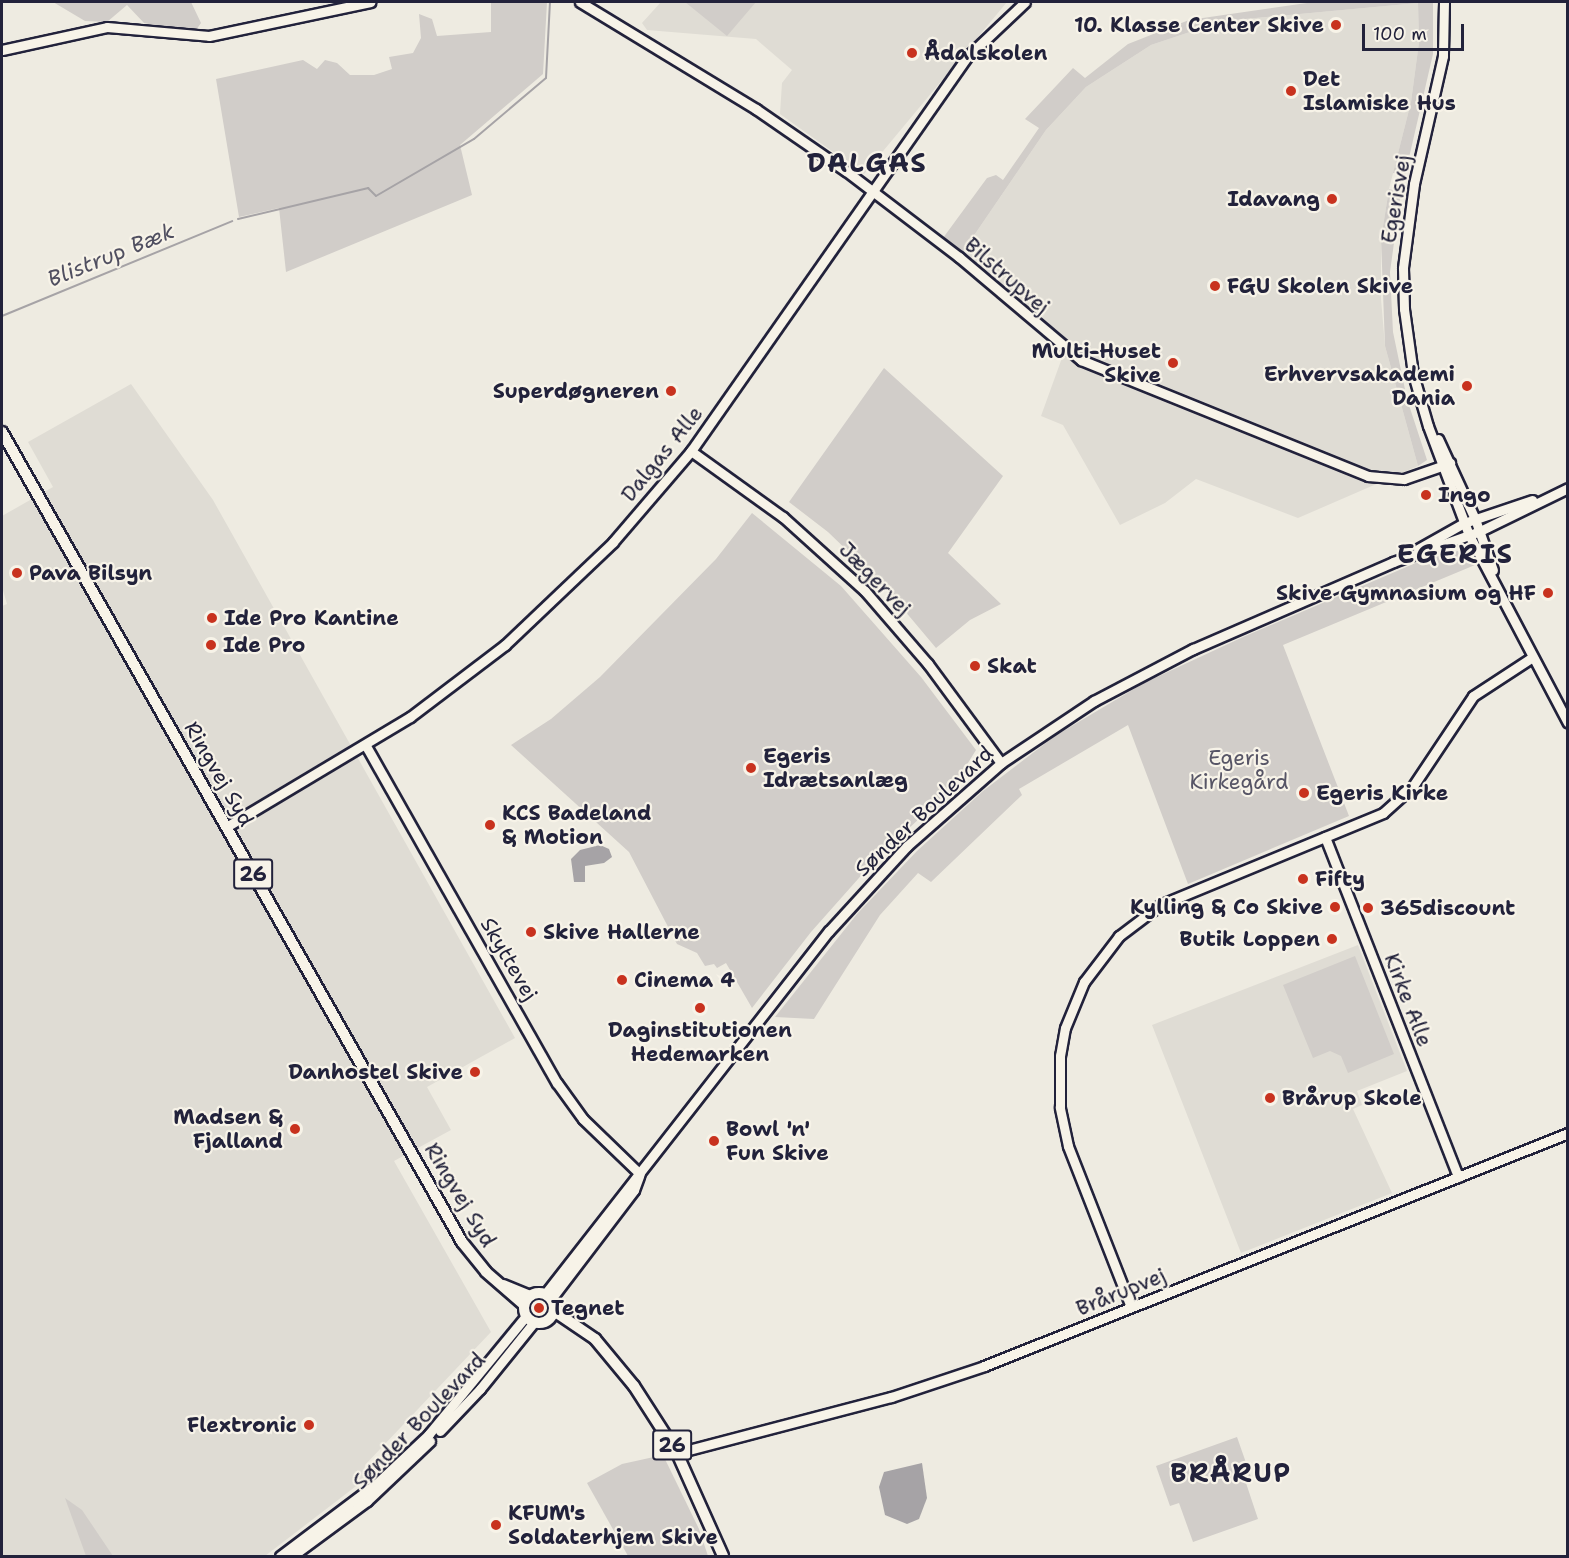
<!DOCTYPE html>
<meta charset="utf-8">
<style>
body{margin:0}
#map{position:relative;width:1569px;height:1558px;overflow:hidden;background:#eeebe1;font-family:"Shantell Sans",sans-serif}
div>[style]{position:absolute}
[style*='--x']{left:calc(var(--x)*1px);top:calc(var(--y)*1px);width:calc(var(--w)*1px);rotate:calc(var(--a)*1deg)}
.built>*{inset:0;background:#dfdcd4}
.green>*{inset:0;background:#d1cdc9}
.water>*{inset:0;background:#a6a3a6}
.stream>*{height:2px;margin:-1px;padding:0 1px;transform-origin:1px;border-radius:1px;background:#a6a3a6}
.roads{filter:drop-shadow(2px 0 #22223b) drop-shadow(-2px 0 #22223b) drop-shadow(0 2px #22223b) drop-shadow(0 -2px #22223b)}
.secondary>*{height:9px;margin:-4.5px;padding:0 4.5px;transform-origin:4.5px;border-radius:4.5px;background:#f7f3e8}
.primary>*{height:10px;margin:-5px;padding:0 5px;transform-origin:5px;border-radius:5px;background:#f7f3e8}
.primary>.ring{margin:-5px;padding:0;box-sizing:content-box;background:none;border:10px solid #f7f3e8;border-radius:50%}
.dots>*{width:16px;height:16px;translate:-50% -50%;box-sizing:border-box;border:3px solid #f7f3e8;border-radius:50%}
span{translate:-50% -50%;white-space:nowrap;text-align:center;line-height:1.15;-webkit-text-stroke:4.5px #f7f3e8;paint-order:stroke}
.shield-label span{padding:2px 4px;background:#f7f3e8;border:2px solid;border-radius:4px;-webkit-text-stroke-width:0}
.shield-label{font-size:20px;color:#22223b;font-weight:700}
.poi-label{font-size:21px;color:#22223b;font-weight:700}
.right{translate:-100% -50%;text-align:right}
.left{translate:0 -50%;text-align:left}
.street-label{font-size:21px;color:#22223b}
.park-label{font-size:21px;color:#575566}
.water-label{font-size:22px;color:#504f60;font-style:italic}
.district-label{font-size:27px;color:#22223b;font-weight:700;letter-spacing:1.5px}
.frame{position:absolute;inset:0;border:3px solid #22223b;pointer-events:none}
.scale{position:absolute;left:1362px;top:24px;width:102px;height:27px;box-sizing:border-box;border:3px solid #22223b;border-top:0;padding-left:8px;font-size:18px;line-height:21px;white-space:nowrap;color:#22223b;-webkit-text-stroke:4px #f7f3e8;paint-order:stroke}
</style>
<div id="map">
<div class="built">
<div style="clip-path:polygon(661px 2px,1007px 2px,864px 174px,780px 114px,782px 83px,792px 70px,756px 39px,647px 30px,642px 23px)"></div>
<div style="clip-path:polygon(1418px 3px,1419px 42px,1411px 102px,1389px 189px,1381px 239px,1381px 299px,1385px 346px,1418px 466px,1298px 518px,1196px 479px,1165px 503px,1120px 525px,1063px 425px,1041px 416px,1067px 344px,962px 253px,1046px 130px,1086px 87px,1151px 45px,1223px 21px)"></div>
<div style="clip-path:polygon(131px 384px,213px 500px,515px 1038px,427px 1087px,451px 1130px,394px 1161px,491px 1332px,365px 1465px,364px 1480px,265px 1556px,2px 1556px,2px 606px,7px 604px,2px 587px,2px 516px,53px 487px,28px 442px)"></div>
<div style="clip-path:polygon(1358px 945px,1407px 1071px,1357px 1091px,1362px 1105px,1353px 1109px,1392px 1193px,1241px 1253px,1152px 1025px)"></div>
</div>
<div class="green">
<div style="clip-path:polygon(53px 2px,191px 2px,201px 23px,194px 33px,144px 23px,127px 5px,107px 22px,85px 21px)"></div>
<div style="clip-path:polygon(491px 2px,547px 2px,543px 74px,460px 145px,472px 195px,286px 272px,279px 208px,239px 217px,216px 79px,303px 60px,317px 69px,325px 60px,337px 63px,350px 75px,374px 75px,392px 69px,389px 57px,413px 53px,421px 38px,419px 14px,432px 19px,437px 36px,491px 32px)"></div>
<div style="clip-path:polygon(685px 2px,756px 2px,727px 36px)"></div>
<div style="clip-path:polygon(1314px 2px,1433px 2px,1433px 54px,1405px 175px,1393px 173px,1411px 102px,1419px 42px,1418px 3px,1223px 21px,1151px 45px,1086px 87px,1046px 130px,962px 253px,943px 238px,987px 178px,996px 175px,1003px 180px,1039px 128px,1025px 119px,1073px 68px,1085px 78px,1128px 44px,1189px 20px)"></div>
<div style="clip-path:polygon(1389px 189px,1401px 192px,1390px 272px,1393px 332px,1407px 399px,1427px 460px,1418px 466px,1385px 346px,1381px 239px)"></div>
<div style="clip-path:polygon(884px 368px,1003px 476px,948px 553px,1001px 604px,970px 620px,936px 648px,883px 585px,828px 532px,789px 502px)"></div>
<div style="clip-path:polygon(752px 513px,841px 586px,921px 677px,976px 750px,953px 787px,874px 861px,811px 932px,752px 1008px,726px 963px,717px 968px,714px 964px,705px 966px,697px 953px,677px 944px,629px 852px,511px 745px,551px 719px,600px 677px,716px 559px)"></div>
<div style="clip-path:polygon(1462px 550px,1469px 550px,1475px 565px,1283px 645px,1349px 816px,1188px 884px,1128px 725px,1019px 789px,1022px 795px,931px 882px,918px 873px,880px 915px,814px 1019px,775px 1017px,857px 914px,917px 851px,983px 791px,1055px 736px,1144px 683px,1243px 637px,1425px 559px)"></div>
<div style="clip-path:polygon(1355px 956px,1394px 1054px,1348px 1073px,1341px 1056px,1330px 1051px,1313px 1058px,1283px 985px)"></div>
<div style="clip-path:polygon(1237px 1437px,1251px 1477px,1245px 1480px,1258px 1519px,1193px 1542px,1179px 1503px,1170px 1506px,1156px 1466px)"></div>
<div style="clip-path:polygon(663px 1455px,699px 1529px,708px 1556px,628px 1556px,587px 1483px,622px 1464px)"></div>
<div style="clip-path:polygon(65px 1498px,82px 1510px,113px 1556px,86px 1556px)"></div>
</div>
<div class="water">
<div style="clip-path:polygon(600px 845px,609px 849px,612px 857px,604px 863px,585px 866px,585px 882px,574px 882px,571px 859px,580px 850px)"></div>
<div style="clip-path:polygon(922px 1463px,927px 1498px,919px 1519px,907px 1524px,885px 1515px,879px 1487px,884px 1472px)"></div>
</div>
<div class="stream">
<div style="--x:238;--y:219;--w:134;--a:-13.4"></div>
<div style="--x:368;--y:188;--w:11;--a:45"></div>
<div style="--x:376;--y:196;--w:113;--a:-30.2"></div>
<div style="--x:474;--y:139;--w:94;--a:-40.3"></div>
<div style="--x:546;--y:78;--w:76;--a:-87"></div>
<div style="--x:2;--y:316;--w:249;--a:-22.4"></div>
</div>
<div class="roads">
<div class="secondary">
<div style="--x:580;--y:2;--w:206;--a:31.3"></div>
<div style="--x:756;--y:109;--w:109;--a:34.6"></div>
<div style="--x:846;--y:171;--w:142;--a:37.3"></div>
<div style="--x:959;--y:257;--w:160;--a:40.2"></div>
<div style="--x:1081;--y:360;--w:310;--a:22"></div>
<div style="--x:1368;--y:476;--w:36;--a:5"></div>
<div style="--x:1404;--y:479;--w:49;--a:-19.2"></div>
<div style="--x:1444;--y:2;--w:54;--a:91.1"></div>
<div style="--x:1443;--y:56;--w:131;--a:102.8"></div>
<div style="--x:1414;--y:184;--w:85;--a:97.5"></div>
<div style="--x:1403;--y:268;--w:41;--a:88.6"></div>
<div style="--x:1404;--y:309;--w:66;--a:82.1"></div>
<div style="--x:1413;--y:374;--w:54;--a:73.9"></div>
<div style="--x:1428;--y:426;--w:116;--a:69.4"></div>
<div style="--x:1469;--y:535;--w:212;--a:62.2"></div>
<div style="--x:2;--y:50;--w:107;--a:-12.4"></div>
<div style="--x:107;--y:27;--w:102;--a:5"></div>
<div style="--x:209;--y:36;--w:165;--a:-11.9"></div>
<div style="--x:1438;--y:439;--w:88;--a:65.2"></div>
<div style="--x:1475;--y:519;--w:54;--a:70.6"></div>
<div style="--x:691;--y:451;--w:113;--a:35.7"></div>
<div style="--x:783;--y:517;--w:110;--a:42.1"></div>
<div style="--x:865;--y:591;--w:96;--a:49.2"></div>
<div style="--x:928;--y:664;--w:123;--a:53.6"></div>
<div style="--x:1418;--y:549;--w:53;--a:-29.5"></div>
<div style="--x:1464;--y:523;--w:72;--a:-18.7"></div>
<div style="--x:366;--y:746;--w:387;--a:60.5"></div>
<div style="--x:557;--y:1083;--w:44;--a:54.2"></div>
<div style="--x:583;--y:1119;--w:79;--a:44"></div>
<div style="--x:226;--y:827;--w:214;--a:-30.9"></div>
<div style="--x:410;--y:717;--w:119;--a:-37.2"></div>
<div style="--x:505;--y:645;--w:149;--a:-43.6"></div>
<div style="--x:613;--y:542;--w:120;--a:-49.4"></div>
<div style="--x:691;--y:451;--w:480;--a:-55"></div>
<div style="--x:966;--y:58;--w:81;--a:-43.5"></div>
<div style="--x:1325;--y:837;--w:365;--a:68.6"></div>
<div style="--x:545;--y:1294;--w:461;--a:-52"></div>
<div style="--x:829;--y:931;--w:115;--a:-47.5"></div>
<div style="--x:907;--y:846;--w:125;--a:-41.4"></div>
<div style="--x:1001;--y:763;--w:112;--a:-33.7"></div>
<div style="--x:1094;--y:701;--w:112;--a:-27.7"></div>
<div style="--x:1193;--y:649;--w:218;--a:-23.5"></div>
<div style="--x:1393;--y:562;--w:92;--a:-19.6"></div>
<div style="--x:1480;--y:531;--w:98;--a:-26"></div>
<div style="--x:551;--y:1299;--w:137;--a:-52.7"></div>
<div style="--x:634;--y:1190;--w:15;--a:-70"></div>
<div style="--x:1131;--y:1307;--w:173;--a:-111.4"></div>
<div style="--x:1068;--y:1146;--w:40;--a:-102"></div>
<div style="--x:1060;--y:1107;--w:51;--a:-90"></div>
<div style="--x:1060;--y:1056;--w:28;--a:-80"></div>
<div style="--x:1065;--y:1028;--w:50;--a:-67.6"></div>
<div style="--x:1084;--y:982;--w:58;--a:-52.7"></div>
<div style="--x:1119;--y:936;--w:51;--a:-37.1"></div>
<div style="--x:1160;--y:905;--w:241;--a:-22.4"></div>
<div style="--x:1383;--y:813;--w:40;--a:-42"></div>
<div style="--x:1413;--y:786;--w:108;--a:-56.3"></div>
<div style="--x:1473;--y:696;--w:69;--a:-33.2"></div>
<div style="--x:440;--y:1431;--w:58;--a:-46.4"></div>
<div style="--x:480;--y:1389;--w:86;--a:-51.1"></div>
<div style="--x:677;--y:1453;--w:221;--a:-14.7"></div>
<div style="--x:891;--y:1397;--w:98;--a:-18.4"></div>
<div style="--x:984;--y:1366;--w:629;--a:-21.75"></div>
<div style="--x:280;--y:1556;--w:120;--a:-36.9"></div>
<div style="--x:376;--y:1484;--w:73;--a:-43.3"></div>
<div style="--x:429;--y:1434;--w:153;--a:-50.6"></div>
<div style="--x:292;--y:1556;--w:93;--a:-36.3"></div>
<div style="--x:367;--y:1501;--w:87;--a:-43.6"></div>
</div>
<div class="primary">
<div style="--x:2;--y:432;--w:932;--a:60.41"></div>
<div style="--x:462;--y:1242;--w:38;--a:51"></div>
<div style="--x:486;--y:1272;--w:50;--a:41"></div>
<div style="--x:503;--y:1285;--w:29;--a:22"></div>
<div class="ring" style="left:524px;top:1293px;width:20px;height:20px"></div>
<div style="--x:554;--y:1311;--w:50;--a:34.3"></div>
<div style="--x:595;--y:1339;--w:61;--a:50.3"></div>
<div style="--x:634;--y:1386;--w:80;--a:57.3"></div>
<div style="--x:677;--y:1453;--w:113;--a:65.9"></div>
</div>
</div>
<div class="dots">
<div style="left:1336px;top:25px;background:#c8321e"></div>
<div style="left:912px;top:53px;background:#c8321e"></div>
<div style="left:1291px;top:91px;background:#c8321e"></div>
<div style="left:1332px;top:199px;background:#c8321e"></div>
<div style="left:1215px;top:286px;background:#c8321e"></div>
<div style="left:1173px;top:363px;background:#c8321e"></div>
<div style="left:1467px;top:386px;background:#c8321e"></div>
<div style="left:671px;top:391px;background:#c8321e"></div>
<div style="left:1426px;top:495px;background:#c8321e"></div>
<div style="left:17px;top:573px;background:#c8321e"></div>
<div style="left:1548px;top:593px;background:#c8321e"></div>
<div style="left:212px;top:618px;background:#c8321e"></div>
<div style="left:211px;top:645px;background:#c8321e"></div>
<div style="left:975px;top:666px;background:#c8321e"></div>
<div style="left:751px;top:768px;background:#c8321e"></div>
<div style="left:1304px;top:793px;background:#c8321e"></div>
<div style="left:490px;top:825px;background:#c8321e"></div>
<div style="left:1303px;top:879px;background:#c8321e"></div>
<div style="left:1335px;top:907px;background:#c8321e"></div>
<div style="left:1368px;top:908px;background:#c8321e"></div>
<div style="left:531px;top:932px;background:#c8321e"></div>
<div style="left:1332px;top:939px;background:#c8321e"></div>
<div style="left:622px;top:980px;background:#c8321e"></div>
<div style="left:700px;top:1008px;background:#c8321e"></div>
<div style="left:475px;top:1072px;background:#c8321e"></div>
<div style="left:1270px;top:1098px;background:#c8321e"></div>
<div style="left:295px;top:1129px;background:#c8321e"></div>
<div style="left:714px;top:1141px;background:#c8321e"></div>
<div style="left:539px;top:1308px;background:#c8321e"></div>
<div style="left:309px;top:1425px;background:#c8321e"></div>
<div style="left:496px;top:1525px;background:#c8321e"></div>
</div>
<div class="shield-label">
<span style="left:253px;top:874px">26</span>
<span style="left:672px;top:1445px">26</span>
</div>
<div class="poi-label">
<span class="right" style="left:1324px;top:25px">10. Klasse Center Skive</span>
<span class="left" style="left:924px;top:53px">Ådalskolen</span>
<span class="left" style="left:1303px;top:91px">Det<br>Islamiske Hus</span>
<span class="right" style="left:1320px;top:199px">Idavang</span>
<span class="left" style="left:1227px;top:286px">FGU Skolen Skive</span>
<span class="right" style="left:1161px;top:363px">Multi-Huset<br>Skive</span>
<span class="right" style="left:1455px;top:386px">Erhvervsakademi<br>Dania</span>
<span class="right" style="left:659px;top:391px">Superdøgneren</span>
<span class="left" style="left:1438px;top:495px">Ingo</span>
<span class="left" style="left:29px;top:573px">Pava Bilsyn</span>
<span class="right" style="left:1536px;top:593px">Skive Gymnasium og HF</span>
<span class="left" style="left:224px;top:618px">Ide Pro Kantine</span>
<span class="left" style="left:223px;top:645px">Ide Pro</span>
<span class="left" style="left:987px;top:666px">Skat</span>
<span class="left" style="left:763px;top:768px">Egeris<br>Idrætsanlæg</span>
<span class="left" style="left:1316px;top:793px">Egeris Kirke</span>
<span class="left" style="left:502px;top:825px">KCS Badeland<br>&amp; Motion</span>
<span class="left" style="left:1315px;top:879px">Fifty</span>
<span class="right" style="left:1323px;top:907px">Kylling &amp; Co Skive</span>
<span class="left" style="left:1380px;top:908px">365discount</span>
<span class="left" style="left:543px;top:932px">Skive Hallerne</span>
<span class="right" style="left:1320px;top:939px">Butik Loppen</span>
<span class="left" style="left:634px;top:980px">Cinema 4</span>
<span style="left:700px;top:1042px">Daginstitutionen<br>Hedemarken</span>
<span class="right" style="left:463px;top:1072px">Danhostel Skive</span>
<span class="left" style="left:1282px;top:1098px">Brårup Skole</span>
<span class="right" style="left:283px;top:1129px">Madsen &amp;<br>Fjalland</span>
<span class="left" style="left:726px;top:1141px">Bowl 'n'<br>Fun Skive</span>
<span class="left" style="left:551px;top:1308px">Tegnet</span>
<span class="right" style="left:297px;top:1425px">Flextronic</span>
<span class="left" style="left:508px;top:1525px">KFUM's<br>Soldaterhjem Skive</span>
</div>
<div class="street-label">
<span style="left:1396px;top:199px;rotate:-80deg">Egerisvej</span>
<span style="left:1007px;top:276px;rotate:41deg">Bilstrupvej</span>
<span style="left:662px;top:454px;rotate:-51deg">Dalgas Alle</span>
<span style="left:875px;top:579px;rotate:46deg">Jægervej</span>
<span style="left:219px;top:774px;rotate:60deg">Ringvej Syd</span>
<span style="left:924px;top:811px;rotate:-43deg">Sønder Boulevard</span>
<span style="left:509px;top:959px;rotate:60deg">Skyttevej</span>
<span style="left:1408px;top:1000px;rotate:69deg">Kirke Alle</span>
<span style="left:460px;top:1195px;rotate:59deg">Ringvej Syd</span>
<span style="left:1121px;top:1292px;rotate:-22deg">Brårupvej</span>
<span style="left:419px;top:1421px;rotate:-46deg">Sønder Boulevard</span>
</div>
<div class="park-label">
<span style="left:1239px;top:770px">Egeris<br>Kirkegård</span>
</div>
<div class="water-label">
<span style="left:111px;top:255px;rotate:-22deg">Blistrup Bæk</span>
</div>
<div class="district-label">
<span style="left:867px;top:163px">DALGAS</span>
<span style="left:1455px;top:554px">EGERIS</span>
<span style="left:1231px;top:1473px">BRÅRUP</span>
</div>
<div class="frame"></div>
<div class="scale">100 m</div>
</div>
